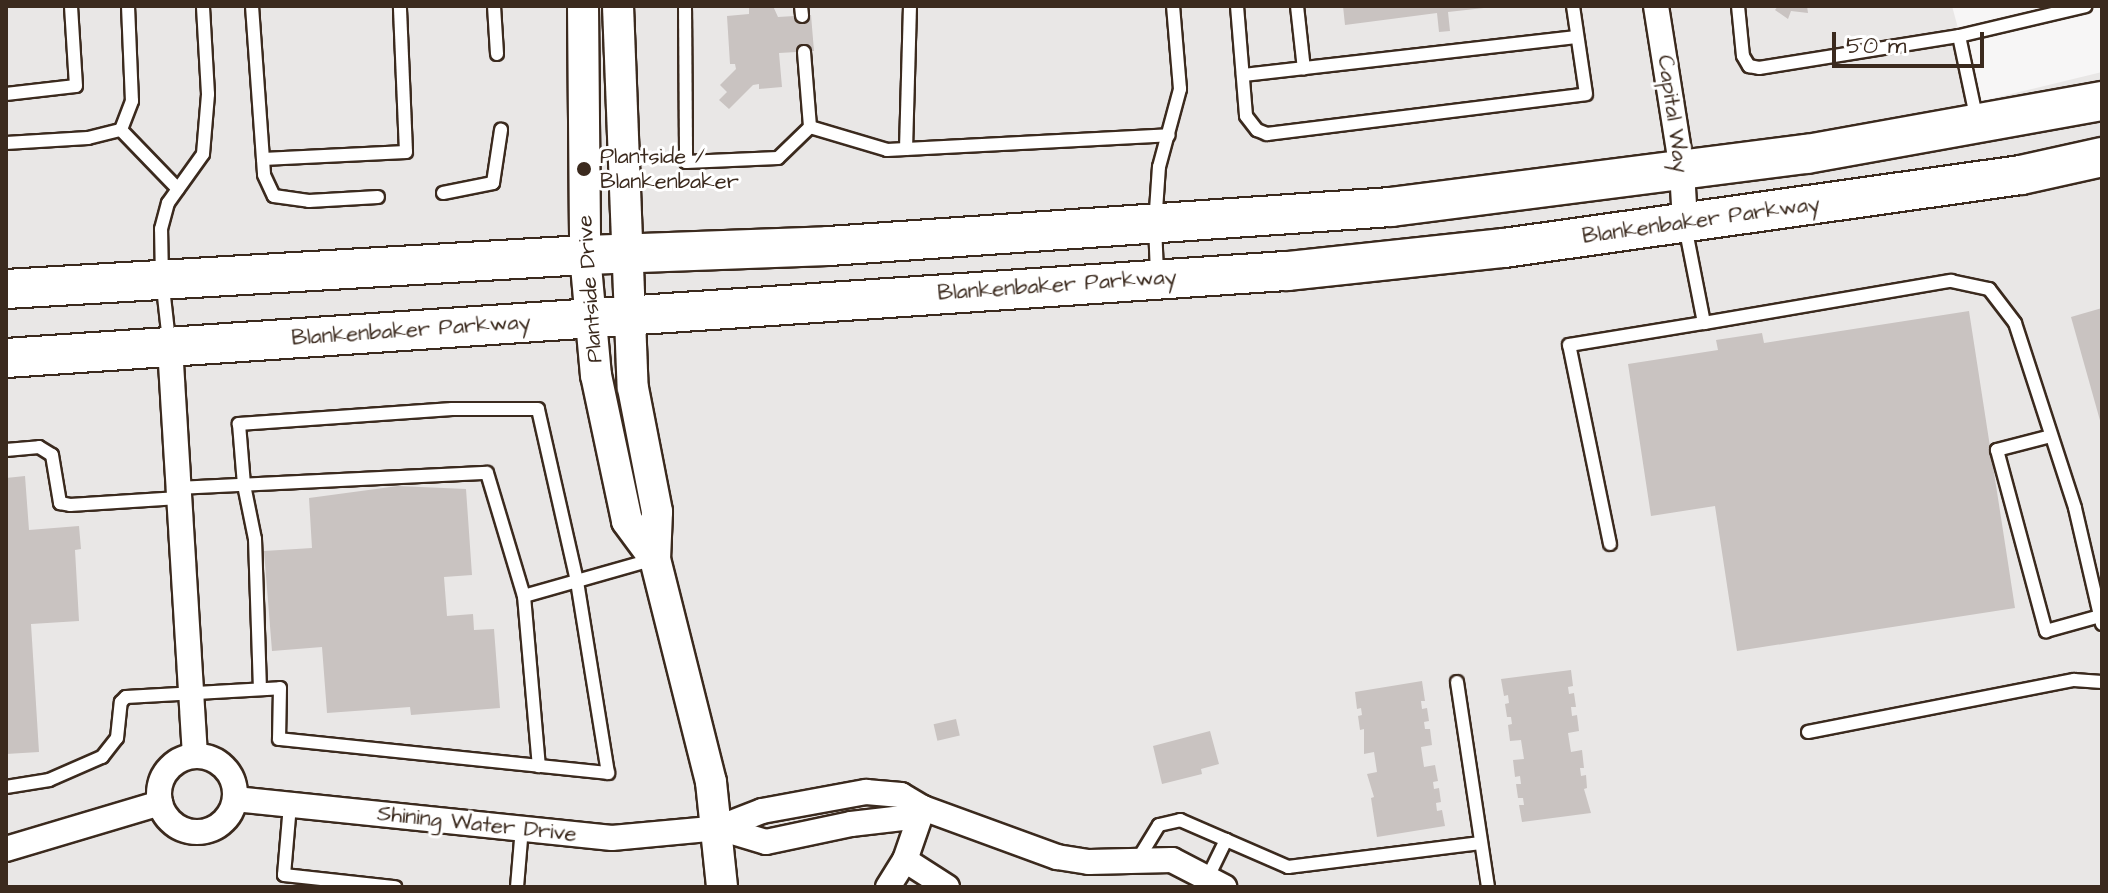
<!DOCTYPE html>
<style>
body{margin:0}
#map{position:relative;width:2108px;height:893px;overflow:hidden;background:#f7f6f6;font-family:"Architects Daughter",sans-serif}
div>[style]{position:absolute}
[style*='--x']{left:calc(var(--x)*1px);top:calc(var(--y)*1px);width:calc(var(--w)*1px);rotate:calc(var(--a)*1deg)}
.built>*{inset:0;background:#e9e7e6}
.building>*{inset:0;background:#c9c3c1;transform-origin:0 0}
.roads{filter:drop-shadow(2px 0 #3b2a1e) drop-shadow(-2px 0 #3b2a1e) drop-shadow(0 2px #3b2a1e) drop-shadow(0 -2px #3b2a1e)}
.service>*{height:12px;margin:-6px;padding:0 6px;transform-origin:6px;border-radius:6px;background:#fff}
.minor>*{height:24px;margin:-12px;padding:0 12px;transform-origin:12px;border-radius:12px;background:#fff}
.minor>.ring{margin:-12px;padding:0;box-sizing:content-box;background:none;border:24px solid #fff;border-radius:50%}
.tertiary>*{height:30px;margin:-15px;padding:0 15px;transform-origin:15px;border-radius:15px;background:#fff}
.primary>*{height:38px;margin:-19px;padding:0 19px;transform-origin:19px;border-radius:19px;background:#fff}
.dots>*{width:22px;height:22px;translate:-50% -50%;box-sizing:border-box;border:4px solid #fff;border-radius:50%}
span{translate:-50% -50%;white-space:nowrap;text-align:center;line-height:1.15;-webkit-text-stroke:6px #fff;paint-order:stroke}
.street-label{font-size:22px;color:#3b2a1e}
.poi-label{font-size:22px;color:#3b2a1e}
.left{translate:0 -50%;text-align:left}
.frame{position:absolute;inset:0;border:8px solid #3b2a1e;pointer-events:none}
.scale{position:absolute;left:1832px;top:32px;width:152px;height:36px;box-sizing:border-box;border:4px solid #3b2a1e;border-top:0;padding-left:10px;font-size:24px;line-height:28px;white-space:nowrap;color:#3b2a1e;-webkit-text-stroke:6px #fff;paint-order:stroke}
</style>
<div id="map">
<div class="built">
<div style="clip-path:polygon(6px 6px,1952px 6px,1978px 102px,2102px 72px,2102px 887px,6px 887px)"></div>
</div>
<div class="building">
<div style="clip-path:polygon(749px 6px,773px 6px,778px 17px,811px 15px,814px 51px,779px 53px,782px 87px,759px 89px,759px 84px,753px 85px,729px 109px,719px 100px,727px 92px,720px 85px,736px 69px,735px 64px,730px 64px,727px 16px,749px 14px)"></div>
<div style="clip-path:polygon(1343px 6px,1483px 6px,1484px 8px,1448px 12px,1450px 31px,1439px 32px,1437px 13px,1345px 25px)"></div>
<div style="clip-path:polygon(1778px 6px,1807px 6px,1808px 13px,1791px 11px,1788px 19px,1775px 10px)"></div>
<div style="clip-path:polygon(2102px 308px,2102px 424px,2101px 424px,2071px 317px)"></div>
<div style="clip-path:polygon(1969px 311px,2015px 608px,1737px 651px,1715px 506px,1651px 516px,1628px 364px,1718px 350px,1716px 340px,1762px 333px,1764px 343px)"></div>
<div style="clip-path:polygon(25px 476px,29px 530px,79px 526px,81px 549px,75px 550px,79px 621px,31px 624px,39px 752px,6px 754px,6px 478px)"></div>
<div style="clip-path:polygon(398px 486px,466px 489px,472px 575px,444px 577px,447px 616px,473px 614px,474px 630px,494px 629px,500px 708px,411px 715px,410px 707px,327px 713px,322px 647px,272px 651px,264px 551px,312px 548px,309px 498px)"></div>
<div style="clip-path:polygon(1571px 670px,1573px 686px,1568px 687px,1569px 694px,1574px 693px,1576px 707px,1571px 707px,1572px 716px,1577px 715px,1579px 731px,1568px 733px,1571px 752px,1582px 750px,1584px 768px,1580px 768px,1581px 776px,1586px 775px,1587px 788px,1584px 789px,1591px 813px,1522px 822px,1519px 805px,1524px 805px,1523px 798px,1518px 798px,1516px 784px,1521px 784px,1520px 776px,1515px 777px,1513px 760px,1524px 759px,1521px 740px,1510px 741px,1508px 725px,1512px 724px,1511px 717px,1507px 717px,1505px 704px,1509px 703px,1508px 695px,1504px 696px,1501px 679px)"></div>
<div style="clip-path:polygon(1422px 681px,1425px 701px,1421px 701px,1422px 709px,1427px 708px,1429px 721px,1424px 722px,1425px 729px,1430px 729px,1432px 745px,1421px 747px,1424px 767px,1435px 765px,1438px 781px,1433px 782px,1434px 789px,1439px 788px,1441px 802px,1436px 803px,1437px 811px,1442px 810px,1445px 826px,1377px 837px,1371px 798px,1374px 797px,1367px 774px,1377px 772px,1374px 752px,1364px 754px,1364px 729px,1360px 730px,1358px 716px,1362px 715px,1361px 708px,1357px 709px,1355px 692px)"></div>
<div style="left:956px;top:719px;width:17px;height:23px;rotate:77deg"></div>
<div style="clip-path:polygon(1210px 731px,1219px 764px,1201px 769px,1202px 774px,1162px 784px,1153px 746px)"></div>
</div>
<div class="roads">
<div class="service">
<div style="--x:128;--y:6;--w:95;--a:87.6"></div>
<div style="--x:132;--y:101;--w:31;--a:111"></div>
<div style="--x:121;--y:130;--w:82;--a:46"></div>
<div style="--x:252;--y:6;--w:169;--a:85.9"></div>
<div style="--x:264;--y:175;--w:23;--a:65"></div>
<div style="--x:274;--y:196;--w:35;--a:8"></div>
<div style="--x:309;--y:201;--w:69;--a:-3.3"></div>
<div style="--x:494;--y:6;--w:48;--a:86.4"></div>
<div style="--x:685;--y:6;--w:156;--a:89.6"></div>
<div style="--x:686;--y:162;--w:92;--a:-2.5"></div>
<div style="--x:778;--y:158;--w:45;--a:-44.1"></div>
<div style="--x:810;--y:127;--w:80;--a:16.6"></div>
<div style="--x:887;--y:150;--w:282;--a:-3"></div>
<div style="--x:801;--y:6;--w:10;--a:84"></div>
<div style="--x:1237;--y:6;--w:110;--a:85.3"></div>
<div style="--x:1246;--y:116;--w:18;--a:52"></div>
<div style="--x:1257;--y:130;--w:11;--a:22"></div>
<div style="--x:1267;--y:134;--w:321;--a:-7.1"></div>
<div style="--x:1586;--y:94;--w:89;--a:-98.4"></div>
<div style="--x:1297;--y:6;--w:63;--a:83.7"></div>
<div style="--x:1738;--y:6;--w:50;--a:84.3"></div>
<div style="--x:1743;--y:56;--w:12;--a:59"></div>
<div style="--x:1749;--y:66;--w:10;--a:11"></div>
<div style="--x:1759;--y:68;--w:203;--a:-9.1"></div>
<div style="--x:1959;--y:36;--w:87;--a:78"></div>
<div style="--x:1959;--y:36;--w:130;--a:-13.3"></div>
<div style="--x:804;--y:52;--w:75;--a:85.4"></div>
<div style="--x:1243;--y:75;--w:336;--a:-6.5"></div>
<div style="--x:6;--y:94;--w:70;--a:-6.5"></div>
<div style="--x:76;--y:86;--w:80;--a:-93.6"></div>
<div style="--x:6;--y:143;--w:82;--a:-3.5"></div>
<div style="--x:88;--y:138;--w:34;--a:-14"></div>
<div style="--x:906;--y:149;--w:143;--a:-88.4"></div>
<div style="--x:263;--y:159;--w:143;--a:-2.8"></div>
<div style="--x:406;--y:152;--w:146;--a:-92.4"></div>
<div style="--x:443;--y:193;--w:51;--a:-11.3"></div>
<div style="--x:493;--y:183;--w:54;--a:-81.4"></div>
<div style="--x:1685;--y:226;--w:99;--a:78.9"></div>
<div style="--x:1704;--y:323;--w:251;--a:-9.7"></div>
<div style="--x:1951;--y:281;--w:39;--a:12"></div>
<div style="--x:1989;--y:289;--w:43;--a:52.6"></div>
<div style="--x:2015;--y:323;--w:194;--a:72"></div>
<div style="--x:2075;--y:508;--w:119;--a:76.9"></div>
<div style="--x:1157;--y:274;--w:49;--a:-92.3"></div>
<div style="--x:1155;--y:225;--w:58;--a:-86.1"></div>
<div style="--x:1159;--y:167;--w:81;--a:-74.9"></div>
<div style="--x:1180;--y:89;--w:83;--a:-94.8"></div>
<div style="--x:169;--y:341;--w:62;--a:-96.4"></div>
<div style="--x:162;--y:279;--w:50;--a:-91.1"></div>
<div style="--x:161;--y:229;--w:27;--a:-75"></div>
<div style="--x:168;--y:203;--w:60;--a:-54.5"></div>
<div style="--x:203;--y:154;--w:60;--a:-85.2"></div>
<div style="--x:208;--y:94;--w:88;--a:-93.3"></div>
<div style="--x:2051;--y:436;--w:56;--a:165.5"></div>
<div style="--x:1997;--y:450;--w:188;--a:74.9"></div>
<div style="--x:2046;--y:631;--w:56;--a:-15.5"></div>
<div style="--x:6;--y:450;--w:33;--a:-5"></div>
<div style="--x:39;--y:447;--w:15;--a:32"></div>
<div style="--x:52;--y:455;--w:49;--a:80.5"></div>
<div style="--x:60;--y:503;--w:10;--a:11"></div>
<div style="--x:70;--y:505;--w:109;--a:-3.7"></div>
<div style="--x:178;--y:488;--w:309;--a:-2.8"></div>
<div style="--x:487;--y:473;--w:128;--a:73.3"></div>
<div style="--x:524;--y:596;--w:136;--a:-15.8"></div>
<div style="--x:1610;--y:544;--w:203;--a:-101.6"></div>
<div style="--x:1569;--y:345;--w:137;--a:-9.3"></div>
<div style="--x:524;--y:596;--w:171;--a:85"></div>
<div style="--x:1457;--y:682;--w:207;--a:81.4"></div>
<div style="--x:1808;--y:732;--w:271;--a:-11.1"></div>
<div style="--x:2074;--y:680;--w:28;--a:4"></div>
<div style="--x:6;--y:787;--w:44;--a:-9.2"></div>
<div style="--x:49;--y:780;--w:58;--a:-23.5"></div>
<div style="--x:102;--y:757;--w:24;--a:-52"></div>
<div style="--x:117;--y:738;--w:36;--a:-84"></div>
<div style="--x:121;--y:702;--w:7;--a:-45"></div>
<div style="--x:126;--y:697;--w:154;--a:-3.3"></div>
<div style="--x:280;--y:688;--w:51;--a:91.1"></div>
<div style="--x:279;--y:739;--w:331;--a:5.9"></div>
<div style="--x:608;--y:773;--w:194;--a:-99.2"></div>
<div style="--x:577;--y:581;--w:176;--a:-102.8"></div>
<div style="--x:538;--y:409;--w:86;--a:180"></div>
<div style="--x:452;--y:409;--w:214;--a:176"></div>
<div style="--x:239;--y:424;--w:61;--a:85.3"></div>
<div style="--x:244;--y:485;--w:55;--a:78.5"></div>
<div style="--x:255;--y:539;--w:150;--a:88.1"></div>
<div style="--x:290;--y:805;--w:70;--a:94.9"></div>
<div style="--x:284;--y:875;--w:112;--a:6.2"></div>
<div style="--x:1137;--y:861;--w:42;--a:-58.6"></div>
<div style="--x:1159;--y:825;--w:22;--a:-13"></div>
<div style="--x:1180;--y:820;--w:118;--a:23.5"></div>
<div style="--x:1288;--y:867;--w:194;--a:-7.1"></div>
<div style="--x:1206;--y:881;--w:46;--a:-64"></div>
<div style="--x:517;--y:887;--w:59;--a:-85.2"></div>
</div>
<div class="minor">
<div style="--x:1656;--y:6;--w:167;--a:81"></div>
<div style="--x:1682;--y:171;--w:51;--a:86.6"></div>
<div style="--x:170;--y:347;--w:409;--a:86.5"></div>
<div class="ring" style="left:159px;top:756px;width:52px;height:52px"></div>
<div style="--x:235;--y:799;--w:379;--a:5.9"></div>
<div style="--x:612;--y:838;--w:107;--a:-5.3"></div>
<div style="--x:719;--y:828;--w:46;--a:-21.6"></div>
<div style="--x:762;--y:811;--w:106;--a:-10.4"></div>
<div style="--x:866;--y:792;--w:35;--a:5"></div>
<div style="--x:901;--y:795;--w:26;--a:31"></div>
<div style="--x:923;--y:808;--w:143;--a:20.1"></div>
<div style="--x:1057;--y:857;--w:32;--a:9"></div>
<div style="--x:1089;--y:862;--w:83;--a:-1.4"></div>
<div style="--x:1172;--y:860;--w:59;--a:27.4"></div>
<div style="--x:923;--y:808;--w:55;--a:109.1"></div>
<div style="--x:905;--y:860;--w:50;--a:32.7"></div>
<div style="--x:719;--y:828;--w:49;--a:16.6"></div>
<div style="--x:766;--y:842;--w:87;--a:-12"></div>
<div style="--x:851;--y:824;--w:52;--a:-6.6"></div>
<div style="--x:903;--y:818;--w:22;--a:-27"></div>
<div style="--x:6;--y:849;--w:161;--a:-16.6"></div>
<div style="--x:888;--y:887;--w:32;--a:-58"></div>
</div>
<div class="tertiary">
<div style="--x:583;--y:6;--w:249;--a:89.5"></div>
<div style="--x:585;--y:255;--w:121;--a:84.8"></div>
<div style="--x:596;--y:375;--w:149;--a:78"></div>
<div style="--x:627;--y:521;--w:47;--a:53.6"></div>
<div style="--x:618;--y:6;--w:382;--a:87.8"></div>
<div style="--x:633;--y:388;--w:126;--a:79"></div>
<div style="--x:657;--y:512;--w:47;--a:92.4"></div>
<div style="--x:655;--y:559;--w:230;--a:75.9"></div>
<div style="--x:711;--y:782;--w:106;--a:84"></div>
</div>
<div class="primary">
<div style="--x:6;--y:289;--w:580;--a:-3.36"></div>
<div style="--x:585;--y:255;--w:244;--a:-2.1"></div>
<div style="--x:829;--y:246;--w:563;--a:-3.97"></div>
<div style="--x:1391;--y:207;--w:419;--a:-7.3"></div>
<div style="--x:1807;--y:154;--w:300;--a:-10.2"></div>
<div style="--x:6;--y:358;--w:1284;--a:-3.89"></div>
<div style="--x:1287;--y:271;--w:218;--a:-6.1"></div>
<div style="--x:1504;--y:248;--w:522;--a:-8.04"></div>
<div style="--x:2021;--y:175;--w:83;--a:-12.5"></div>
</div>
</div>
<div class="dots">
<div style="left:584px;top:169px;background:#3b2a1e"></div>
</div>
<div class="street-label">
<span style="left:1673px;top:114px;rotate:82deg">Capital Way</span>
<span style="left:1701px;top:220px;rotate:-8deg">Blankenbaker Parkway</span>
<span style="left:1057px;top:285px;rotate:-4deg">Blankenbaker Parkway</span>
<span style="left:590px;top:289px;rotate:-94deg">Plantside Drive</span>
<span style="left:411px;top:330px;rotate:-4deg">Blankenbaker Parkway</span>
<span style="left:477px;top:824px;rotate:6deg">Shining Water Drive</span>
</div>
<div class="poi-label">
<span class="left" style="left:600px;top:169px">Plantside /<br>Blankenbaker</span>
</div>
<div class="frame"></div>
<div class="scale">50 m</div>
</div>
